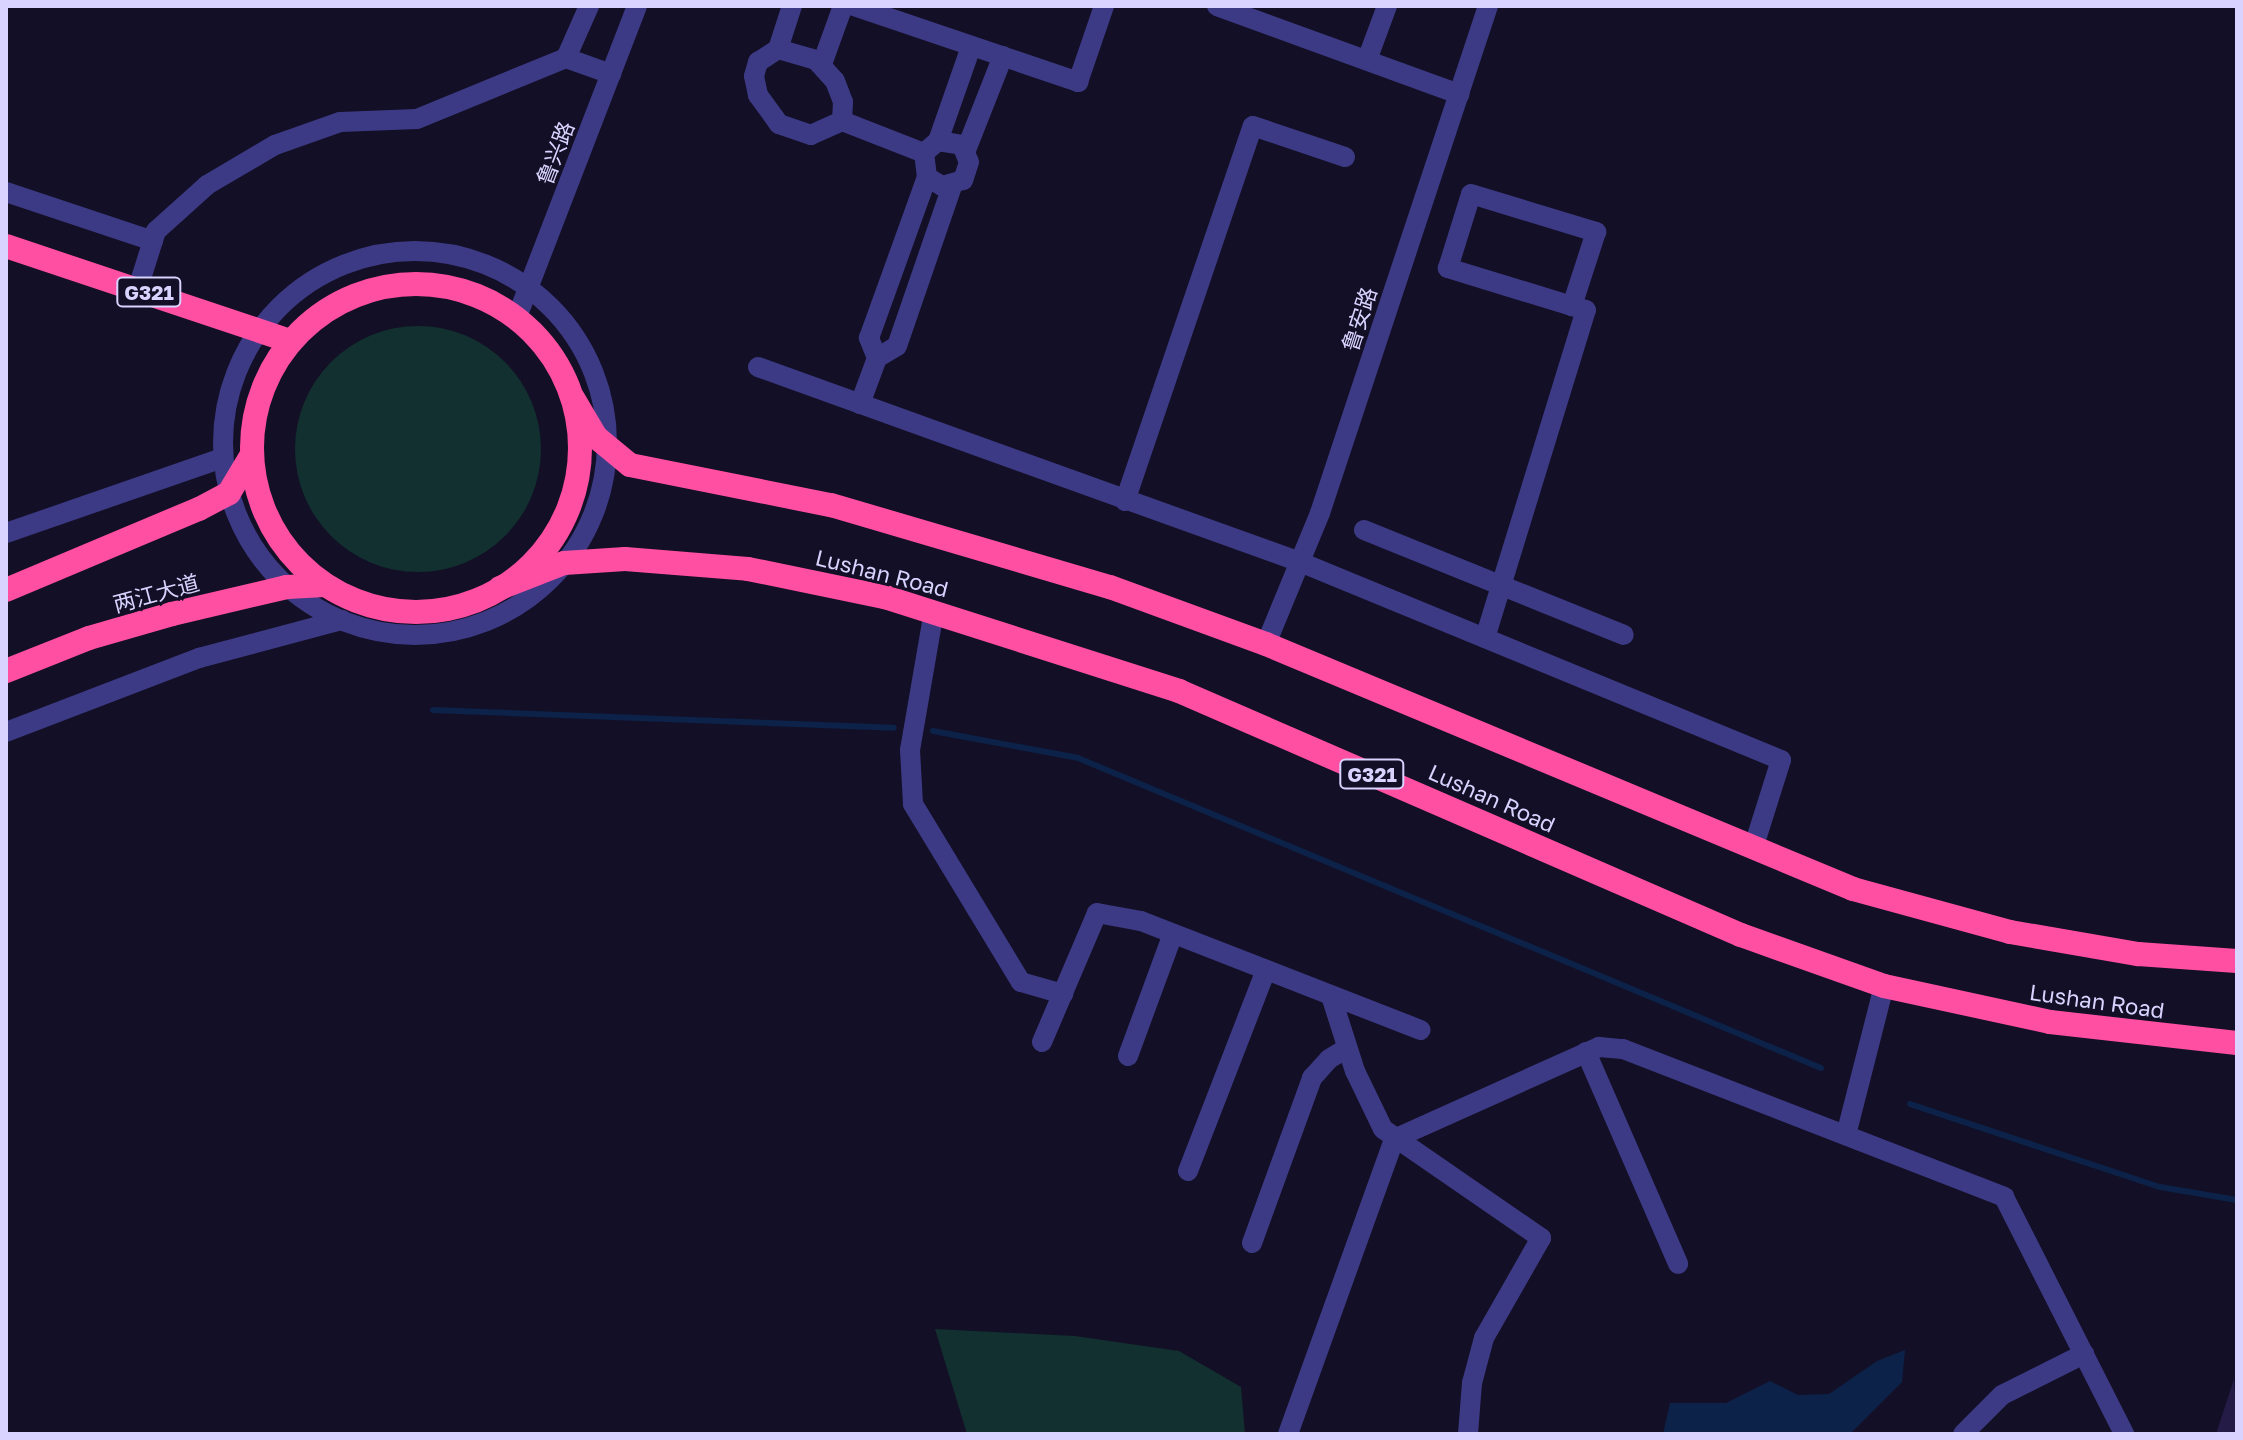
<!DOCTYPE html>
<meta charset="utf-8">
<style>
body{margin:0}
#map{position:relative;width:2243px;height:1440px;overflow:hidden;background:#130f26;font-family:"Golos Text","Noto Sans SC",sans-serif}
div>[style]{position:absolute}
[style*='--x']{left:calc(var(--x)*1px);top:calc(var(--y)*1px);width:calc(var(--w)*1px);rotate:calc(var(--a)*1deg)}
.green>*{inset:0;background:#12302f}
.round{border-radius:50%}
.water>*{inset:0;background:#0c2248}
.stream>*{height:6px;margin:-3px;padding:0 3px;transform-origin:3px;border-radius:3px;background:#0c2248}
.building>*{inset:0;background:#241b47}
.minor>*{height:20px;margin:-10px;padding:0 10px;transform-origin:10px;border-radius:10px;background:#3d3a85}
.minor>.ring{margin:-10px;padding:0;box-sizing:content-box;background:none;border:20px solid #3d3a85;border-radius:50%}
.highway>*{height:24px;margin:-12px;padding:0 12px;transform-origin:12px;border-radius:12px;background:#ff4fa3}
.highway>.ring{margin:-12px;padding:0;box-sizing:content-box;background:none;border:24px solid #ff4fa3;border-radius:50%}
span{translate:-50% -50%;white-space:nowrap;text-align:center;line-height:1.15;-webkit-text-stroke:6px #130f26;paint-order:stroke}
.shield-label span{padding:2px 6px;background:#130f26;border:2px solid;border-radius:6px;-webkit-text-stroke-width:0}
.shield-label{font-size:20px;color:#d9d4ff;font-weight:700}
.street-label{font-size:22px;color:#d9d4ff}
.frame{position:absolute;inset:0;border:8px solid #d9d4ff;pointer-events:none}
</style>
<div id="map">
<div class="green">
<div class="round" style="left:295px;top:326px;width:246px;height:246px"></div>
<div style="clip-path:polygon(935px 1329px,1075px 1336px,1179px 1351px,1241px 1387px,1245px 1434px,967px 1434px)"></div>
</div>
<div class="water">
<div style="clip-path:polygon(1905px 1350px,1902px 1382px,1850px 1434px,1663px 1434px,1670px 1403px,1726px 1403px,1770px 1381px,1798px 1395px,1829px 1394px,1877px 1361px)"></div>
</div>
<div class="stream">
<div style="--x:433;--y:710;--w:461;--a:2.2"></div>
<div style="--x:933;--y:731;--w:147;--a:10.5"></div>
<div style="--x:1078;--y:758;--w:805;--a:22.65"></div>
<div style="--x:1910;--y:1104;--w:263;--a:18.4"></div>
<div style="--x:2160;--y:1187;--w:78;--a:9.6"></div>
</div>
<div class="building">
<div style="clip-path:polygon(2234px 1379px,2237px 1434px,2216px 1434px)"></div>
</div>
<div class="minor">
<div style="--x:854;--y:6;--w:237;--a:18.7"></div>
<div style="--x:1078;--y:82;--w:80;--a:-71.1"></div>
<div style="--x:1217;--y:6;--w:258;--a:20"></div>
<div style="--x:778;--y:49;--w:45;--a:-72"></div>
<div style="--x:566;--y:58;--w:57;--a:-66.1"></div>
<div style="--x:1367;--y:60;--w:58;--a:-69.7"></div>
<div style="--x:822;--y:64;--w:62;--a:-70.1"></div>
<div style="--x:842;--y:121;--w:34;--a:156"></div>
<div style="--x:811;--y:135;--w:34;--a:-161"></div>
<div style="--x:779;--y:124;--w:36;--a:-126"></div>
<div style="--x:758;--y:95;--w:19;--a:-102"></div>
<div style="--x:754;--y:76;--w:15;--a:-74"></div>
<div style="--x:758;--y:62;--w:24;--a:-33"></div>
<div style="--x:778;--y:49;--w:40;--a:16"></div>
<div style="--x:816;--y:60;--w:28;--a:48"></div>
<div style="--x:835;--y:81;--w:22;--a:69"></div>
<div style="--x:843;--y:102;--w:19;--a:93"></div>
<div style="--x:842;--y:121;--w:88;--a:21.3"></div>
<div style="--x:938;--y:141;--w:100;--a:-70.7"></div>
<div style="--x:966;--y:150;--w:101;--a:-68.5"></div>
<div style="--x:6;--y:192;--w:155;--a:18.4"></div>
<div class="ring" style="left:223px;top:251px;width:364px;height:364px"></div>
<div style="--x:138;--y:288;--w:60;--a:-72.5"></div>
<div style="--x:156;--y:231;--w:69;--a:-42"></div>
<div style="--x:207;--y:185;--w:79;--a:-30.5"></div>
<div style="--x:275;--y:145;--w:69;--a:-19.5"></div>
<div style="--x:340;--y:122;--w:77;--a:-2.2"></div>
<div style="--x:417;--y:119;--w:161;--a:-22.3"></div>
<div style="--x:566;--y:58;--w:48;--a:19.6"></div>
<div style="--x:517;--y:317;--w:333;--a:-68.9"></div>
<div style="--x:877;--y:358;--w:22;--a:-112"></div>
<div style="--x:869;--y:338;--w:171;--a:-70.2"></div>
<div style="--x:927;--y:177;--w:24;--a:-97"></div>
<div style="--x:924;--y:153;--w:18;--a:-41"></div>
<div style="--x:938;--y:141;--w:24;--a:9"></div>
<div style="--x:962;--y:145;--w:18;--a:68"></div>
<div style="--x:969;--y:162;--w:19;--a:108"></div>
<div style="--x:963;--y:180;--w:22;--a:164"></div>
<div style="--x:942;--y:186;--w:17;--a:-149"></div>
<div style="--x:758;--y:367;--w:576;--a:19.79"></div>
<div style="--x:1300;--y:562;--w:520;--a:22.37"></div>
<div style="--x:1781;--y:760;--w:93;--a:107.5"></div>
<div style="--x:860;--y:404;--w:49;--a:-69.7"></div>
<div style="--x:877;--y:358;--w:23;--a:-31"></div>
<div style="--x:897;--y:346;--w:169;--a:-71"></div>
<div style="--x:1125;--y:501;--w:396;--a:-71.2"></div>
<div style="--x:1253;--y:126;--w:97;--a:18.6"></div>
<div style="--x:1364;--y:530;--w:280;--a:22"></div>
<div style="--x:6;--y:533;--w:229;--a:-19.1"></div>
<div style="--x:934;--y:611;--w:141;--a:99.8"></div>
<div style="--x:910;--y:750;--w:54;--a:86.8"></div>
<div style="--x:913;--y:804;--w:208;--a:58.8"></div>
<div style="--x:1021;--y:982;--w:44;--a:15.9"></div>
<div style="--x:1485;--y:638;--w:343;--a:-72.9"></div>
<div style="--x:1586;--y:310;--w:15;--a:-164"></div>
<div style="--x:1572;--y:306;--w:130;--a:-163"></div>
<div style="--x:1448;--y:268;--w:77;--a:-72.7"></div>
<div style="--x:1471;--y:194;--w:131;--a:16.9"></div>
<div style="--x:1596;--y:232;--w:78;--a:108"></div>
<div style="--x:1266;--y:644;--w:142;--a:-67.6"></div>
<div style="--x:1320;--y:513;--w:534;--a:-71.67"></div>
<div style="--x:6;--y:732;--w:207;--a:-21"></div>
<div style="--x:199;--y:658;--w:148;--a:-14.9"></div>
<div style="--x:1332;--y:999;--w:76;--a:72.3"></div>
<div style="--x:1355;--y:1071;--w:64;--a:64.2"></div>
<div style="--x:1383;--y:1129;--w:192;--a:34.6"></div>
<div style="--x:1541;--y:1238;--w:115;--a:119.7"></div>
<div style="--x:1484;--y:1338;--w:47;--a:104.9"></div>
<div style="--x:1472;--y:1383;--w:51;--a:94.5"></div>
<div style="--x:1042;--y:1042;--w:140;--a:-66.9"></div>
<div style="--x:1097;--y:913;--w:45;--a:10.3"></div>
<div style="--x:1141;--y:921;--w:300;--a:21.3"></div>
<div style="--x:1586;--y:1052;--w:231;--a:66.5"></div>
<div style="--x:1128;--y:1056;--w:130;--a:-69.8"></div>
<div style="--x:1846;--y:1135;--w:154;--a:-75.7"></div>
<div style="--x:1188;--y:1171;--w:213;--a:-68.8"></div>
<div style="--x:1252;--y:1243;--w:176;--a:-70"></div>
<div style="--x:1312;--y:1078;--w:25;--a:-48"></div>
<div style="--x:1329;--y:1059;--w:21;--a:-31"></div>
<div style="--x:1288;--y:1434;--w:313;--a:-70.2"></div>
<div style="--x:1394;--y:1139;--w:225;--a:-24.2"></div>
<div style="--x:1599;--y:1047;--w:24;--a:5"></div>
<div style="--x:1623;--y:1049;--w:409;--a:21.2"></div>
<div style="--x:2004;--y:1197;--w:266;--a:63.1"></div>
<div style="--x:1963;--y:1434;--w:55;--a:-45"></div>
<div style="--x:2002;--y:1395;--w:92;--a:-26.6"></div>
</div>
<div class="highway">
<div style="--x:6;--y:246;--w:299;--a:18.5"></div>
<div class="ring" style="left:252px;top:284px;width:304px;height:304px"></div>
<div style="--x:573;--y:398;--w:45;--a:59.5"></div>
<div style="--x:596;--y:437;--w:44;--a:39.5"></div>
<div style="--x:630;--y:465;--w:205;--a:11.3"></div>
<div style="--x:831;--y:505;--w:291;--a:16.4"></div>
<div style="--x:1110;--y:587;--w:166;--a:20.1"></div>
<div style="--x:1266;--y:644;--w:636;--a:22.65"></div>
<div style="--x:1853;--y:889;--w:163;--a:15.3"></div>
<div style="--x:2010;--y:932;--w:130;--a:9.8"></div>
<div style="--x:2138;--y:954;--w:99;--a:4"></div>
<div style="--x:500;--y:588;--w:69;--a:-21.3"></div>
<div style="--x:564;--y:563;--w:61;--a:-3.8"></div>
<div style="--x:625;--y:559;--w:123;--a:4.6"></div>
<div style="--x:748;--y:569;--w:140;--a:11.6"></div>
<div style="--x:885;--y:597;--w:309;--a:17.7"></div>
<div style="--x:1179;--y:691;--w:613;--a:23.47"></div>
<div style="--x:1741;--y:935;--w:152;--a:19.6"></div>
<div style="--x:1884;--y:986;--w:170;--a:12.2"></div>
<div style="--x:2050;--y:1022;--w:188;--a:6.4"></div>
<div style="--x:6;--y:590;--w:209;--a:-22.8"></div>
<div style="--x:199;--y:509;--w:34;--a:-28"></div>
<div style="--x:229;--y:493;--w:43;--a:-59.3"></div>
<div style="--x:6;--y:671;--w:89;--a:-21.7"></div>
<div style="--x:89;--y:638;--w:86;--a:-16.1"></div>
<div style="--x:172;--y:614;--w:118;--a:-13.2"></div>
<div style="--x:287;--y:587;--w:38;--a:-3"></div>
</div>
<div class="shield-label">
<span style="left:149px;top:292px">G321</span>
<span style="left:1372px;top:774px">G321</span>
</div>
<div class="street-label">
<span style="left:555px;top:153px;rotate:-69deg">鲁兴路</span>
<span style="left:1359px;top:319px;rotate:-72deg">鲁安路</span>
<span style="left:882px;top:573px;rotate:14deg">Lushan Road</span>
<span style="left:156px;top:593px;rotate:-15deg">两江大道</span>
<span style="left:1492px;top:798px;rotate:24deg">Lushan Road</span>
<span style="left:2097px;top:1001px;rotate:8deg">Lushan Road</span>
</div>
<div class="frame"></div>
</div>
